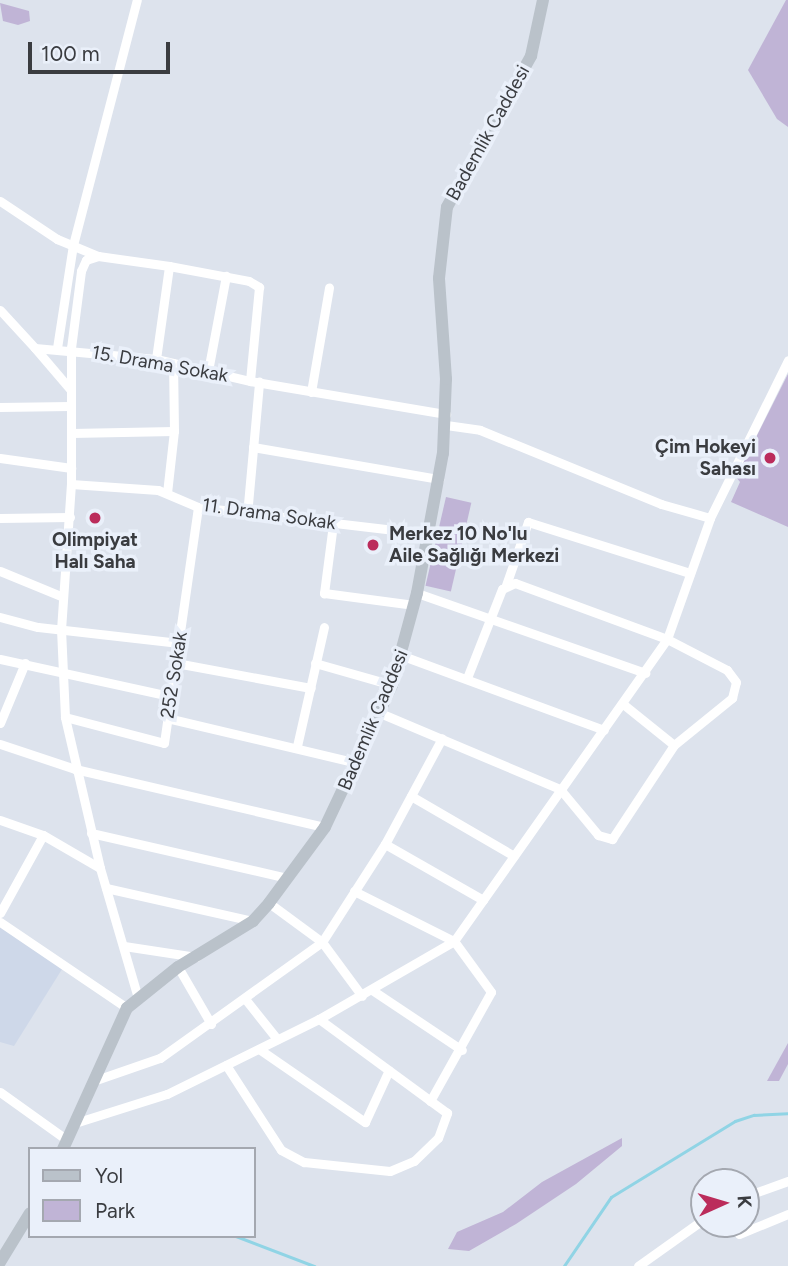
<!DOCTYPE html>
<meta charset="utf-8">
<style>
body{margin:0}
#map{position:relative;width:788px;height:1266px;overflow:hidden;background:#dde3ed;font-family:Figtree,sans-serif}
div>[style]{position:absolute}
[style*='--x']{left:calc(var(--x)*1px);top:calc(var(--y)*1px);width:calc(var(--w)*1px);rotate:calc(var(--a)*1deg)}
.built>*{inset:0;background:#ced8e9}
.green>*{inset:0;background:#c0b4d6;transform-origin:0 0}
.stream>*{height:2.5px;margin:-1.25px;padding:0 1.25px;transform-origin:1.25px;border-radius:1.25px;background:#90d4e5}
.street>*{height:9px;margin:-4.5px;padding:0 4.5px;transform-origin:4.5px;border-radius:4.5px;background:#fff}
.secondary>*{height:12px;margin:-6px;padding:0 6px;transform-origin:6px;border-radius:6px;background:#bac2ca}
.dots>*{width:19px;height:19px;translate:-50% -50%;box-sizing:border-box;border:4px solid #eaf0fa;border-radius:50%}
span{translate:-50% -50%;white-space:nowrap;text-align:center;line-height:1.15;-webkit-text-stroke:7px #eaf0fa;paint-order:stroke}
.street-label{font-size:19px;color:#3a3c40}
.poi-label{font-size:19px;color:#3a3c40;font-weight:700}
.right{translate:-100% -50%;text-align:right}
.left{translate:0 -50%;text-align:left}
.legend{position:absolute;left:28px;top:1147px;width:228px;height:91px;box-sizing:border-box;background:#eaf0fa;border:2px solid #a4a8b0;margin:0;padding:9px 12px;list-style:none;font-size:21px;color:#3a3c40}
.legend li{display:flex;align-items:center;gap:14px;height:35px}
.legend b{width:35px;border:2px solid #a4a8b0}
.north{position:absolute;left:690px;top:1168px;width:70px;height:70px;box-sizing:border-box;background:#eaf0fa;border:2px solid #a4a8b0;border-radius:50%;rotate:86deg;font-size:19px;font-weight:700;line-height:28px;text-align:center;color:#3a3c40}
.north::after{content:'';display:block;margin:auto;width:24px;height:32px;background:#bb2c5b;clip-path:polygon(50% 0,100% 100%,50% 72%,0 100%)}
.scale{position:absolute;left:28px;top:42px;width:142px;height:32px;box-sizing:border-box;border:4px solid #3a3c40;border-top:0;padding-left:9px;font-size:21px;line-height:24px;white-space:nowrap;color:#3a3c40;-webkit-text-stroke:5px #eaf0fa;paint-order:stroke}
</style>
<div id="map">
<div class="built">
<div style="clip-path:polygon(0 922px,64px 966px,14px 1046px,0 1042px)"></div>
</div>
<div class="green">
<div style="clip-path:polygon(786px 0,788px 0,788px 127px,777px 119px,748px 70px)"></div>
<div style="clip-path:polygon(0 3px,29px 11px,30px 21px,18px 25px,3px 21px)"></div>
<div style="clip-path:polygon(788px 374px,788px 527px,731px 502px,740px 482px,736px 477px)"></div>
<div style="left:446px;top:497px;width:26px;height:91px;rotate:13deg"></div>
<div style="clip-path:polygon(788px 1043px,788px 1064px,779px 1081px,767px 1081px)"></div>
<div style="clip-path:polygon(622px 1138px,622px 1146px,576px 1184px,516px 1224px,469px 1251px,448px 1249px,457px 1232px,503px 1212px,542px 1182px)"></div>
</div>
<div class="stream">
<div style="--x:236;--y:1236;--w:84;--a:21"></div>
<div style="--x:564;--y:1266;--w:83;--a:-55.7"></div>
<div style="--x:611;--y:1197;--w:145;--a:-31.5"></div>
<div style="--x:735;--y:1121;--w:20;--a:-18"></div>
<div style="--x:754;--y:1115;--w:34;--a:-3"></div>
</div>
<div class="street">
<div style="--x:0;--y:201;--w:69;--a:33.7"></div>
<div style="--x:57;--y:239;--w:44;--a:22.5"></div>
<div style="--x:0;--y:310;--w:52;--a:47.4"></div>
<div style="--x:35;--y:348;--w:121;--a:5.2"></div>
<div style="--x:156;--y:359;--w:97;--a:13.2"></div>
<div style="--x:250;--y:381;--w:199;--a:9.6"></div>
<div style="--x:35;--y:348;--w:54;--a:49.5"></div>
<div style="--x:57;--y:348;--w:104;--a:-81.2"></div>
<div style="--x:73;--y:245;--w:253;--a:-75.4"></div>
<div style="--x:156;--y:359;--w:94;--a:-82"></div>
<div style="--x:169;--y:266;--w:81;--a:10.6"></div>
<div style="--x:249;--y:281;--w:12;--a:31"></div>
<div style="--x:259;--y:287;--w:94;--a:95.5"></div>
<div style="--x:208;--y:371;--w:97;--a:-79.3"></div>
<div style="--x:311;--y:392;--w:106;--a:-80.2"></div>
<div style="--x:0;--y:407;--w:70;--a:-0.8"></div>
<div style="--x:446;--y:425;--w:34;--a:8"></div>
<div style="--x:480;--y:430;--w:196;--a:22.2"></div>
<div style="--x:661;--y:504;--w:51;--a:15.9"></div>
<div style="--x:71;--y:433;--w:103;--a:-1.1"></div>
<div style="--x:253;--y:447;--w:189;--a:9.8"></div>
<div style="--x:0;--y:458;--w:72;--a:8"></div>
<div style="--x:71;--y:484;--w:87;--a:3.9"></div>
<div style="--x:158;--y:490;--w:43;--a:23"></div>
<div style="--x:198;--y:507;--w:232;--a:6.7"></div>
<div style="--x:167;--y:493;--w:62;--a:-83.6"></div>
<div style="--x:174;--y:431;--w:68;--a:-90.8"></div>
<div style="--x:247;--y:515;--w:134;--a:-84.8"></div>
<div style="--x:0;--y:518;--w:70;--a:-0.8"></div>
<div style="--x:333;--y:524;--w:70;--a:97.4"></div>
<div style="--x:324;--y:593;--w:91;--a:7.6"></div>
<div style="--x:0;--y:571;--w:68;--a:22.4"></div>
<div style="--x:506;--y:585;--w:67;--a:-70.8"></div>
<div style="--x:528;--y:522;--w:170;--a:17.5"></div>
<div style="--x:417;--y:593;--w:242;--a:19.3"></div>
<div style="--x:0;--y:617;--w:39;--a:15"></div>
<div style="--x:38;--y:627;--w:142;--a:6.5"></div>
<div style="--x:403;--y:656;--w:214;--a:20.2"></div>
<div style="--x:0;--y:659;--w:174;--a:12.3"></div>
<div style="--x:176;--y:663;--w:137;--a:10.5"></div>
<div style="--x:315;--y:663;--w:80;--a:15.9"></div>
<div style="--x:623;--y:704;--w:65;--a:38.8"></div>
<div style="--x:380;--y:713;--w:195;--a:22.9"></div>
<div style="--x:560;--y:789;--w:60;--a:50.4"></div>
<div style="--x:598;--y:835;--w:15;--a:16"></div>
<div style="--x:612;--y:839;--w:113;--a:-56.6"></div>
<div style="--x:674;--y:745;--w:75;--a:-39"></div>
<div style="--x:732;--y:698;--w:16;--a:-76"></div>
<div style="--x:736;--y:682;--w:15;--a:-127"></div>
<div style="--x:727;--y:670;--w:68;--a:-152.7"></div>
<div style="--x:667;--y:639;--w:162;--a:-159.8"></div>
<div style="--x:515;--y:583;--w:14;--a:155"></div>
<div style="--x:502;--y:589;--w:96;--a:111.5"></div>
<div style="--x:65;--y:717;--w:102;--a:14.7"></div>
<div style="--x:164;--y:743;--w:238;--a:-81.8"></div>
<div style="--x:167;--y:718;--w:195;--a:13.3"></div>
<div style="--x:0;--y:723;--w:65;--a:-67.4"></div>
<div style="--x:0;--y:744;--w:79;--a:18.4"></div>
<div style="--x:75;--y:769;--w:257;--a:13.1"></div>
<div style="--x:297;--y:746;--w:122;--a:-77.2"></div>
<div style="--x:411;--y:796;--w:119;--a:30.2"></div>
<div style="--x:0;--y:820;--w:46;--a:19.2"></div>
<div style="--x:43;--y:835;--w:66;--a:30.1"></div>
<div style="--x:91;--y:833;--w:202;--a:12.9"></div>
<div style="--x:385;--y:844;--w:113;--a:29.7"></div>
<div style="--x:106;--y:888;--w:151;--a:12.7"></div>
<div style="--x:354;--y:891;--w:112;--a:26.6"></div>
<div style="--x:454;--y:941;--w:63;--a:54"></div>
<div style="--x:491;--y:992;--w:125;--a:119.2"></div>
<div style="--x:269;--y:903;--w:66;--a:36.3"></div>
<div style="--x:322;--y:942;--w:67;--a:53.5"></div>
<div style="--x:0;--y:913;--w:89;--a:-61.1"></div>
<div style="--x:0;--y:922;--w:153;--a:34.1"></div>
<div style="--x:124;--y:946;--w:73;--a:8.7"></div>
<div style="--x:178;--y:967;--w:66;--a:59.9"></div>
<div style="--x:372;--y:990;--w:108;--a:33.7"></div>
<div style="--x:138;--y:998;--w:135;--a:-106.3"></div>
<div style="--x:100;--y:868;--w:155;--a:-103.1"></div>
<div style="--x:65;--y:717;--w:87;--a:-92.6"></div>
<div style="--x:61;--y:630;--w:146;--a:-86.1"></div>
<div style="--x:71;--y:484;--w:136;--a:-90"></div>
<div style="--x:71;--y:348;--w:78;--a:-82.6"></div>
<div style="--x:81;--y:271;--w:12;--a:-66"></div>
<div style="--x:86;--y:260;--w:13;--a:-18"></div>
<div style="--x:98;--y:256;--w:72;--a:8"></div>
<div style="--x:246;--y:1000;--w:50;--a:51.5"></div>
<div style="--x:259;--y:1049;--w:129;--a:34.6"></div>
<div style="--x:365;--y:1122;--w:57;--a:-65.2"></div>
<div style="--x:226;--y:1065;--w:101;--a:57.1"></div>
<div style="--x:281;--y:1150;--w:26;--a:28"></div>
<div style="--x:304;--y:1162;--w:86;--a:6"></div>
<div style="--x:390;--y:1171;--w:26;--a:-23"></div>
<div style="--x:414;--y:1161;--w:33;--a:-44"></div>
<div style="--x:438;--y:1138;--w:27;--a:-70"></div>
<div style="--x:447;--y:1113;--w:159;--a:-143.7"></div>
<div style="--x:96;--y:1080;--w:68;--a:-19"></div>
<div style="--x:160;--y:1058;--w:199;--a:-35.6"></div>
<div style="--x:322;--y:942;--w:117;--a:-57.3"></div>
<div style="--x:385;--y:844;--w:120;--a:-61.7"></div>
<div style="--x:0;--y:1092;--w:82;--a:35.6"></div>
<div style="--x:78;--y:1122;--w:93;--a:-17.5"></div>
<div style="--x:167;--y:1094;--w:169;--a:-26.3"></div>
<div style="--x:319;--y:1019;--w:156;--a:-30"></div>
<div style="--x:454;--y:941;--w:370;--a:-54.8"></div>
<div style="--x:667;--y:639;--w:128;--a:-70.4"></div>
<div style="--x:710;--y:518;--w:176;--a:-63.7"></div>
<div style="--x:746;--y:1196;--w:45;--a:-19.7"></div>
<div style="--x:739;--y:1234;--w:53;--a:-22.2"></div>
<div style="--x:638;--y:1266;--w:81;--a:-35.5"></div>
</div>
<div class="secondary">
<div style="--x:63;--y:1149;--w:155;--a:-65.6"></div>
<div style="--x:127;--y:1008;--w:65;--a:-38.8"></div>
<div style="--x:178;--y:967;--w:88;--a:-31.5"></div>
<div style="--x:253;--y:921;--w:24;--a:-48"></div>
<div style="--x:269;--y:903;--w:94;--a:-53.6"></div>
<div style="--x:325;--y:827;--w:157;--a:-64.7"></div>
<div style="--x:392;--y:685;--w:95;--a:-74.8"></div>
<div style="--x:417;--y:593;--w:142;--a:-79.5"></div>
<div style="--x:443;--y:453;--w:74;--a:-87.7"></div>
<div style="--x:446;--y:379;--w:101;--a:-94"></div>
<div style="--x:439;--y:278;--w:71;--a:-83.6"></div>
<div style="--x:447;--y:207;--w:173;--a:-60.9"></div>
<div style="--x:531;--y:56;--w:57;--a:-77.9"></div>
<div style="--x:0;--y:1262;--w:57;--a:-58.5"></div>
</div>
<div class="dots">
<div style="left:770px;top:458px;background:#bb2c5b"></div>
<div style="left:95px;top:518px;background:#bb2c5b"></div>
<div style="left:373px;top:545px;background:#bb2c5b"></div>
</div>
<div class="street-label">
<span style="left:488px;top:133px;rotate:-61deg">Bademlik Caddesi</span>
<span style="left:160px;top:364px;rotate:10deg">15. Drama Sokak</span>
<span style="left:269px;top:514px;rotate:8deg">11. Drama Sokak</span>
<span style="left:174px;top:675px;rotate:-81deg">252 Sokak</span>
<span style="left:373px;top:720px;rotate:-67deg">Bademlik Caddesi</span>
</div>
<div class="poi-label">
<span class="right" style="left:756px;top:458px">Çim Hokeyi<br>Sahası</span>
<span class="left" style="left:389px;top:545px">Merkez 10 No'lu<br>Aile Sağlığı Merkezi</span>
<span style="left:95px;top:551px">Olimpiyat<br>Halı Saha</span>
</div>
<ul class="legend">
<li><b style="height:9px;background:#bac2ca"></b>Yol</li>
<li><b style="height:19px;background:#c0b4d6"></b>Park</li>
</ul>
<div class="north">K</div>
<div class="scale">100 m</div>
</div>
